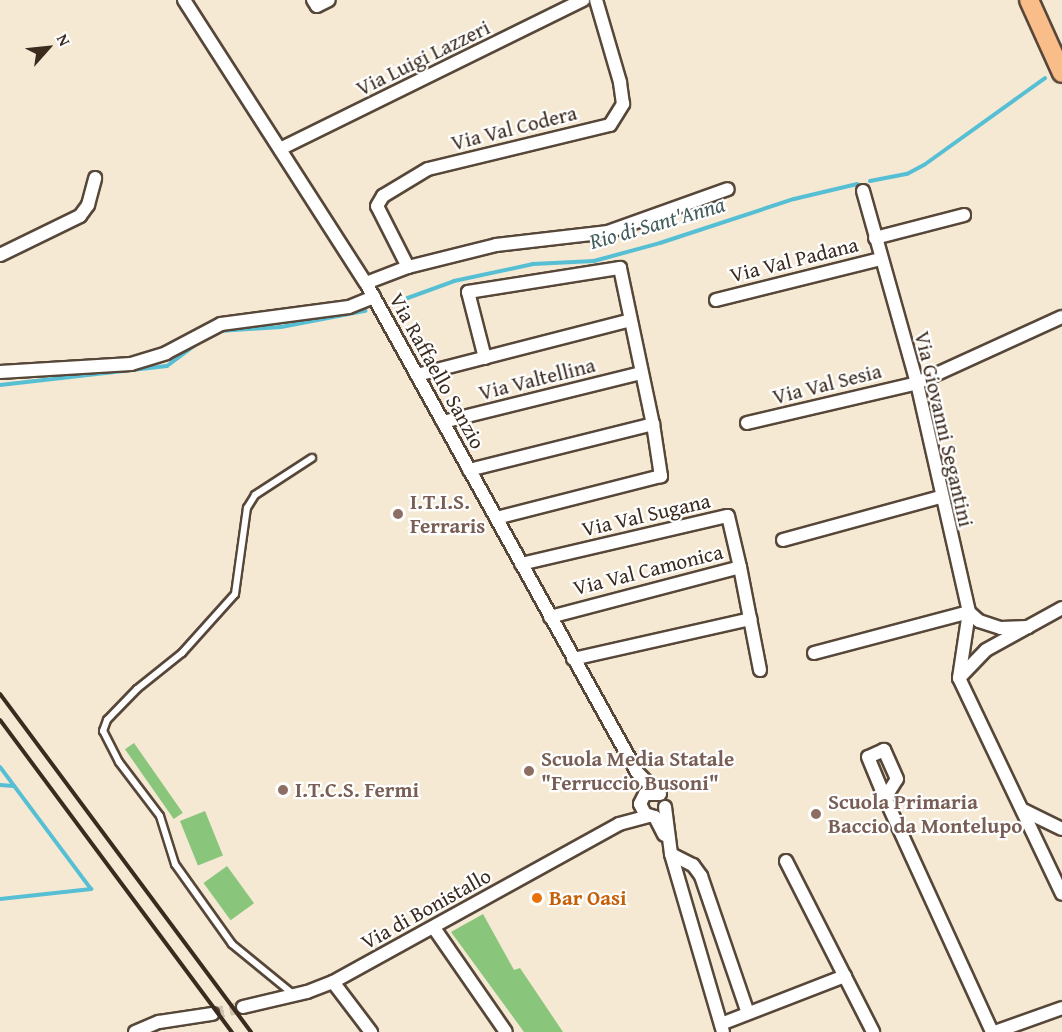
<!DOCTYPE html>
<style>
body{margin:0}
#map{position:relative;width:1062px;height:1032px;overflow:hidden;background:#f5e9d4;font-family:"Gentium Book Plus",serif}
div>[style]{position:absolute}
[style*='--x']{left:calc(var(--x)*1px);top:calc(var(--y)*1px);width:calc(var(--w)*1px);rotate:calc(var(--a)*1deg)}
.green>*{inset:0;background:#89c57b;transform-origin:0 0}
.stream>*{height:4px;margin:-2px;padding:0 2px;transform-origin:2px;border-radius:2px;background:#56bfd4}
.street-tunnel>*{height:12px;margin-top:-6px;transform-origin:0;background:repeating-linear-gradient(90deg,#d0c3b0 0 12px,transparent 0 18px)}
.roads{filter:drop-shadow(2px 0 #574739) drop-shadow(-2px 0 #574739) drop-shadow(0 2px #574739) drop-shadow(0 -2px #574739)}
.lane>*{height:6px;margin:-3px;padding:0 3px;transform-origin:3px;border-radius:3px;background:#fff}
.street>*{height:12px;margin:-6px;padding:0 6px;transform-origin:6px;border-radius:6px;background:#fff}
.primary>*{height:18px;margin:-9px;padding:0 9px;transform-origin:9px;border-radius:9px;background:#f8bd88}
.rail>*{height:4px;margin:-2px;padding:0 2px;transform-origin:2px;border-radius:2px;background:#3b2a1e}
.dots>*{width:16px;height:16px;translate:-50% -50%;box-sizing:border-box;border:3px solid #fff;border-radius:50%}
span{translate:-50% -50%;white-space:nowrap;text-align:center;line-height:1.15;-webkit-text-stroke:4.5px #fff;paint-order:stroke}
.street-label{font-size:21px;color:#3b2a1e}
.education-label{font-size:21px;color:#785e54;font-weight:700}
.left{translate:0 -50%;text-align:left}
.food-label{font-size:21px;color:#c56008;font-weight:700}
.water-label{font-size:22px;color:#445e5e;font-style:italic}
.north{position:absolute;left:18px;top:18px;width:60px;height:60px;-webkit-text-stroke:4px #fff;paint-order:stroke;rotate:63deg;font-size:16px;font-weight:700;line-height:24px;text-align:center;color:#3b2a1e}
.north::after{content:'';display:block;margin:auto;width:21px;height:27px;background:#3b2a1e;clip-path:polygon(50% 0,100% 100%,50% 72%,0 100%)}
</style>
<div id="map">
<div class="green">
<div style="left:134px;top:743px;width:85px;height:11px;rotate:55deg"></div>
<div style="left:205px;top:811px;width:48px;height:27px;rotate:68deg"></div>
<div style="left:227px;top:866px;width:46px;height:29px;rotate:54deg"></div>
<div style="clip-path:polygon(483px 914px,514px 970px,520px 968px,563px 1032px,524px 1032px,451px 932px)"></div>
</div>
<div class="stream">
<div style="--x:870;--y:181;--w:38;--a:-11"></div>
<div style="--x:907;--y:174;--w:19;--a:-28"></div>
<div style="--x:924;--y:165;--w:149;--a:-35.7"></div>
<div style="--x:394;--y:303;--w:64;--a:-20.1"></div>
<div style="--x:454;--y:281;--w:81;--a:-12.1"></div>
<div style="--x:533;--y:264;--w:61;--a:-2.8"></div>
<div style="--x:594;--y:261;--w:68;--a:-15.3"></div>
<div style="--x:660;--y:243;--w:141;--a:-18.2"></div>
<div style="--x:794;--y:199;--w:65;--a:-13.4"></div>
<div style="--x:219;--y:331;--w:62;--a:-3.7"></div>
<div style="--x:281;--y:327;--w:86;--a:-10.8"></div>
<div style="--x:0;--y:385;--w:168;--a:-6.5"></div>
<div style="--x:167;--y:366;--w:44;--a:-36.6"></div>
<div style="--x:0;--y:767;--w:152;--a:53.3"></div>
<div style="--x:0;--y:785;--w:14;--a:4"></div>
<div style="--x:0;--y:899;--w:92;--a:-6.3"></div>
</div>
<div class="street-tunnel">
<div style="--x:212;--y:1014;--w:32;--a:-13"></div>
</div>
<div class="roads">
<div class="lane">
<div style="--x:293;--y:994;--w:79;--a:-140.7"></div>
<div style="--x:232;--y:944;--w:98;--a:-125.5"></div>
<div style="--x:175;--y:864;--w:50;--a:-107.4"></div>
<div style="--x:160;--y:816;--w:68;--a:-127.2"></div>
<div style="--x:119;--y:762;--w:35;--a:-117"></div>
<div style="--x:103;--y:731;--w:12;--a:-70"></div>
<div style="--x:107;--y:720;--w:43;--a:-45.9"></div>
<div style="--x:137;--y:689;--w:58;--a:-38.7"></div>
<div style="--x:182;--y:653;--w:79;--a:-48.1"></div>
<div style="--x:235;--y:594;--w:87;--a:-82.1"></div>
<div style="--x:247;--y:508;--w:15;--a:-58"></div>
<div style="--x:255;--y:495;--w:68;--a:-33"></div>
</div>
<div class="street">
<div style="--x:184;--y:0;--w:336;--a:57.3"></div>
<div style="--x:366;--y:283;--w:559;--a:61.01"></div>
<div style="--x:637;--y:772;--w:28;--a:46"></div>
<div style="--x:313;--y:0;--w:7;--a:56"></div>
<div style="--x:317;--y:6;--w:13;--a:-27"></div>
<div style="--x:280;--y:149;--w:338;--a:-26.2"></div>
<div style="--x:863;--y:191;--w:199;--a:74.3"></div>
<div style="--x:917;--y:383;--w:235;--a:77.2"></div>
<div style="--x:969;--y:612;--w:67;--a:98.6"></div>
<div style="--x:959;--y:678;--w:239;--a:64.5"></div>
<div style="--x:875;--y:238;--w:92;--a:-14.5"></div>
<div style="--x:0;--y:255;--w:89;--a:-26"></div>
<div style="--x:80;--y:216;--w:14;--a:-54"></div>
<div style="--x:88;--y:205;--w:28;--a:-75"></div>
<div style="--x:408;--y:267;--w:68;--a:-116.9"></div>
<div style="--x:377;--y:206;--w:12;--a:-59"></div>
<div style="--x:383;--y:196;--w:52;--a:-31"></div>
<div style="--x:428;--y:169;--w:187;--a:-13.6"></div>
<div style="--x:610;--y:125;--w:25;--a:-58"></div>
<div style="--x:623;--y:104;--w:22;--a:-98"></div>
<div style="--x:620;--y:82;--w:85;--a:-106.3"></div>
<div style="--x:366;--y:283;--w:45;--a:-20.9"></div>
<div style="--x:408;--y:267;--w:91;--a:-14"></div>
<div style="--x:496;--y:245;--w:113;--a:-6.6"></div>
<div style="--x:608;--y:232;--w:127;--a:-19.7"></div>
<div style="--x:716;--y:300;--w:169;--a:-14"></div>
<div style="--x:485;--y:358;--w:68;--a:-104.4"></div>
<div style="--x:468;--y:292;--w:154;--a:-9"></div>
<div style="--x:620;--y:268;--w:159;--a:78.1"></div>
<div style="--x:0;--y:372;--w:131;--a:-3.5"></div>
<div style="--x:131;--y:364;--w:37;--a:-17"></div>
<div style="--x:166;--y:353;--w:62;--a:-27.8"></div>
<div style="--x:221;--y:324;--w:129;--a:-7.6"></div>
<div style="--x:349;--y:307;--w:27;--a:-22"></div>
<div style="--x:417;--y:375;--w:218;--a:-14.4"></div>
<div style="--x:443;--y:422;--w:204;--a:-13.9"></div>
<div style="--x:747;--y:423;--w:175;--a:-13.2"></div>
<div style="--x:917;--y:383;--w:159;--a:-24.5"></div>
<div style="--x:469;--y:470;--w:190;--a:-14"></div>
<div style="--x:653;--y:424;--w:53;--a:81.3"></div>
<div style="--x:661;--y:476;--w:170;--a:165.7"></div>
<div style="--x:783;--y:540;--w:163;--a:-15.3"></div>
<div style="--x:521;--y:564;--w:212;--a:-13.1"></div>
<div style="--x:728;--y:516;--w:52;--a:76.8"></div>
<div style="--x:550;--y:617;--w:196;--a:-14.7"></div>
<div style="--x:740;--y:567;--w:105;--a:79"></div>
<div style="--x:814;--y:653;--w:160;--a:-14.8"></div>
<div style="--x:969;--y:612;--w:13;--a:42"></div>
<div style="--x:979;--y:621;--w:23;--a:18"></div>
<div style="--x:1001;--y:628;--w:27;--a:-2"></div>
<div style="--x:573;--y:659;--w:182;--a:-12.7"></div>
<div style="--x:960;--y:677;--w:37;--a:-46"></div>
<div style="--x:986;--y:650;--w:87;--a:-28.9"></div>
<div style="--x:660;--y:794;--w:15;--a:180"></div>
<div style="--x:645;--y:794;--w:11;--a:117"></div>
<div style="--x:640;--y:804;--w:11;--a:63"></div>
<div style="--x:645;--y:814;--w:10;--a:17"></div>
<div style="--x:655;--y:817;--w:20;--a:63"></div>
<div style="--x:885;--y:798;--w:22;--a:-58"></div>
<div style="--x:897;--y:779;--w:32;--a:-114"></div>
<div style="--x:884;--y:750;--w:17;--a:156"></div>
<div style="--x:868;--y:757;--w:44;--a:67.5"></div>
<div style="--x:885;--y:798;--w:257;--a:65.4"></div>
<div style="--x:665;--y:807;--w:47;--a:82.7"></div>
<div style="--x:671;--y:854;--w:185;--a:73.7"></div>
<div style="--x:1023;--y:810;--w:43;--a:26"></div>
<div style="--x:671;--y:854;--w:25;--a:27"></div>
<div style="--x:693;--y:865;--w:14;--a:54"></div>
<div style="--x:701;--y:876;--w:145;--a:71.1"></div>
<div style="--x:786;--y:861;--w:192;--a:63"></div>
<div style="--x:434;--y:928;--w:126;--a:55.3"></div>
<div style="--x:333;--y:982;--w:63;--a:52.8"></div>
<div style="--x:243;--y:1007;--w:66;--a:-13.2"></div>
<div style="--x:307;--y:992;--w:28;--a:-21"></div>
<div style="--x:333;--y:982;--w:327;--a:-28.9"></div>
<div style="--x:619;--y:824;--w:30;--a:-15"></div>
<div style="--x:721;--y:1024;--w:133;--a:-21.2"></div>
<div style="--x:135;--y:1032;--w:26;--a:-23"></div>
<div style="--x:159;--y:1022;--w:54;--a:-8.6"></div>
<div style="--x:995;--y:1032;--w:71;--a:-19.7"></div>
</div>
<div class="primary">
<div style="--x:1029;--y:0;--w:80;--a:65.7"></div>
</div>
</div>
<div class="rail">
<div style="--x:0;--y:694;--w:421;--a:53.4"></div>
<div style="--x:0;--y:720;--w:389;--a:53.4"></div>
</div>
<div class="dots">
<div style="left:398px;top:514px;background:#8d6e63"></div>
<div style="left:529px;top:771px;background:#8d6e63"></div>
<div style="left:283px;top:790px;background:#8d6e63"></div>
<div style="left:816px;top:814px;background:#8d6e63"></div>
<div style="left:537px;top:898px;background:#e8710a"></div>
</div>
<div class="street-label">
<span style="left:423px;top:58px;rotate:-26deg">Via Luigi Lazzeri</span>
<span style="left:514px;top:128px;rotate:-14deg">Via Val Codera</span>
<span style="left:794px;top:260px;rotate:-14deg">Via Val Padana</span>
<span style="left:437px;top:371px;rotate:61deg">Via Raffaello Sanzio</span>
<span style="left:537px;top:379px;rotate:-14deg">Via Valtellina</span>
<span style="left:827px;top:384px;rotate:-14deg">Via Val Sesia</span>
<span style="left:944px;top:429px;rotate:77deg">Via Giovanni Segantini</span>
<span style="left:646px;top:515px;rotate:-13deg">Via Val Sugana</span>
<span style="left:648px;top:570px;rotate:-14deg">Via Val Camonica</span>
<span style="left:426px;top:909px;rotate:-29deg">Via di Bonistallo</span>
</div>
<div class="education-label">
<span class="left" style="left:410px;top:514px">I.T.I.S.<br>Ferraris</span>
<span class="left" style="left:541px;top:771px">Scuola Media Statale<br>"Ferruccio Busoni"</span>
<span class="left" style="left:295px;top:790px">I.T.C.S. Fermi</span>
<span class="left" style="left:828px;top:814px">Scuola Primaria<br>Baccio da Montelupo</span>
</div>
<div class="food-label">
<span class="left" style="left:549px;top:898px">Bar Oasi</span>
</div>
<div class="water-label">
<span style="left:657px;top:223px;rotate:-16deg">Rio di Sant'Anna</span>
</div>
<div class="north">N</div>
</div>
